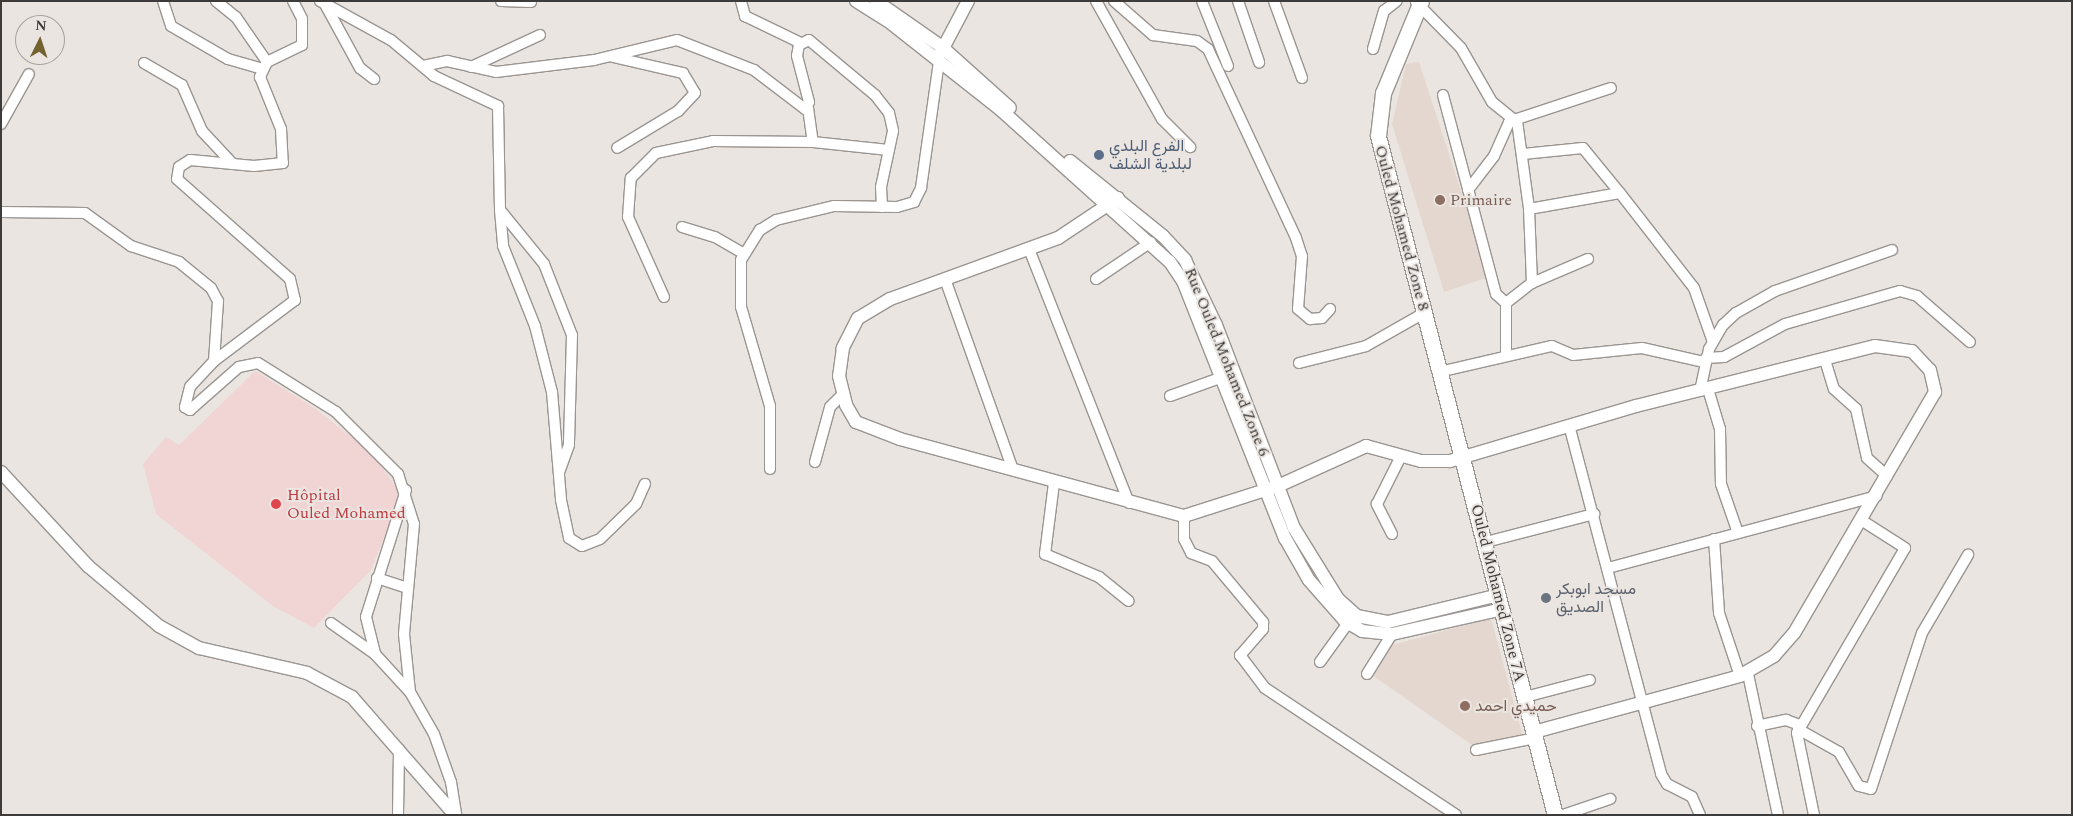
<!DOCTYPE html>
<meta charset="utf-8">
<style>
body{margin:0}
#map{position:relative;width:2073px;height:816px;overflow:hidden;background:#ebe5e1;font-family:Spectral,Vazirmatn,serif}
div>[style]{position:absolute}
[style*='--x']{left:calc(var(--x)*1px);top:calc(var(--y)*1px);width:calc(var(--w)*1px);rotate:calc(var(--a)*1deg)}
.built>*{inset:0;background:#e4d7cf}
.medical>*{inset:0;background:#f0d5d4}
.roads{filter:drop-shadow(1px 0 #9a9591) drop-shadow(-1px 0 #9a9591) drop-shadow(0 1px #9a9591) drop-shadow(0 -1px #9a9591)}
.minor>*{height:10px;margin:-5px;padding:0 5px;transform-origin:5px;border-radius:5px;background:#fff}
.tertiary>*{height:12px;margin:-6px;padding:0 6px;transform-origin:6px;border-radius:6px;background:#fff}
.secondary>*{height:15px;margin:-7.5px;padding:0 7.5px;transform-origin:7.5px;border-radius:7.5px;background:#fff}
.dots>*{width:14px;height:14px;translate:-50% -50%;box-sizing:border-box;border:2px solid #ebe5e1;border-radius:50%}
span{translate:-50% -50%;white-space:nowrap;text-align:center;line-height:1.15;-webkit-text-stroke:4px #ebe5e1;paint-order:stroke}
.service-label{font-size:16px;color:#4e5e75}
.left{translate:0 -50%;text-align:left}
.education-label{font-size:16px;color:#785e54}
.street-label{font-size:16px;color:#3e3c3b}
.health-label{font-size:16px;color:#be3a42}
.worship-label{font-size:16px;color:#5b616d}
.frame{position:absolute;inset:0;border:2px solid #3e3c3b;pointer-events:none}
.north{position:absolute;left:15px;top:15px;width:50px;height:50px;box-sizing:border-box;background:#ebe5e1;border:1px solid #a6a19f;border-radius:50%;rotate:4deg;font-size:14px;font-weight:700;line-height:20px;text-align:center;color:#3e3c3b}
.north::after{content:'';display:block;margin:auto;width:18px;height:22px;background:#746130;clip-path:polygon(50% 0,100% 100%,50% 72%,0 100%)}
</style>
<div id="map">
<div class="built">
<div style="clip-path:polygon(1419px 62px,1489px 277px,1444px 292px,1392px 124px,1406px 64px)"></div>
<div style="clip-path:polygon(1491px 618px,1523px 737px,1475px 747px,1372px 675px,1392px 645px)"></div>
</div>
<div class="medical">
<div style="clip-path:polygon(255px 371px,313px 407px,372px 453px,401px 494px,371px 570px,314px 628px,273px 606px,156px 514px,143px 464px,166px 437px,179px 445px)"></div>
</div>
<div class="roads">
<div class="minor">
<div style="--x:163;--y:1;--w:26;--a:72"></div>
<div style="--x:171;--y:26;--w:66;--a:30.1"></div>
<div style="--x:228;--y:59;--w:35;--a:16"></div>
<div style="--x:216;--y:1;--w:26;--a:39"></div>
<div style="--x:236;--y:17;--w:55;--a:55.4"></div>
<div style="--x:293;--y:1;--w:20;--a:63"></div>
<div style="--x:302;--y:19;--w:26;--a:90"></div>
<div style="--x:302;--y:45;--w:39;--a:154"></div>
<div style="--x:267;--y:62;--w:17;--a:115"></div>
<div style="--x:260;--y:77;--w:56;--a:68"></div>
<div style="--x:281;--y:129;--w:34;--a:87"></div>
<div style="--x:283;--y:163;--w:29;--a:174"></div>
<div style="--x:254;--y:166;--w:64;--a:-174.6"></div>
<div style="--x:190;--y:160;--w:13;--a:148"></div>
<div style="--x:179;--y:167;--w:12;--a:99"></div>
<div style="--x:177;--y:179;--w:151;--a:41.5"></div>
<div style="--x:290;--y:279;--w:22;--a:77"></div>
<div style="--x:295;--y:300;--w:101;--a:143"></div>
<div style="--x:214;--y:361;--w:35;--a:133"></div>
<div style="--x:190;--y:387;--w:21;--a:104"></div>
<div style="--x:185;--y:407;--w:6;--a:31"></div>
<div style="--x:190;--y:410;--w:65;--a:-41.3"></div>
<div style="--x:239;--y:367;--w:19;--a:-12"></div>
<div style="--x:258;--y:363;--w:92;--a:32.1"></div>
<div style="--x:336;--y:412;--w:88;--a:45"></div>
<div style="--x:398;--y:474;--w:52;--a:72.3"></div>
<div style="--x:414;--y:524;--w:110;--a:95.2"></div>
<div style="--x:404;--y:634;--w:58;--a:84.1"></div>
<div style="--x:320;--y:1;--w:81;--a:28.8"></div>
<div style="--x:391;--y:40;--w:56;--a:39.9"></div>
<div style="--x:434;--y:76;--w:71;--a:25.1"></div>
<div style="--x:498;--y:106;--w:104;--a:88.9"></div>
<div style="--x:500;--y:210;--w:70;--a:50.8"></div>
<div style="--x:544;--y:264;--w:76;--a:68.5"></div>
<div style="--x:572;--y:335;--w:110;--a:91.6"></div>
<div style="--x:569;--y:445;--w:29;--a:110"></div>
<div style="--x:501;--y:1;--w:30;--a:2"></div>
<div style="--x:741;--y:1;--w:16;--a:75"></div>
<div style="--x:745;--y:16;--w:62;--a:25.7"></div>
<div style="--x:1096;--y:1;--w:135;--a:60.8"></div>
<div style="--x:1162;--y:119;--w:40;--a:45"></div>
<div style="--x:1114;--y:1;--w:52;--a:41.1"></div>
<div style="--x:1153;--y:35;--w:44;--a:7.8"></div>
<div style="--x:1197;--y:41;--w:14;--a:36"></div>
<div style="--x:1208;--y:49;--w:208;--a:65"></div>
<div style="--x:1296;--y:238;--w:19;--a:72"></div>
<div style="--x:1302;--y:256;--w:53;--a:94.3"></div>
<div style="--x:1298;--y:309;--w:16;--a:40"></div>
<div style="--x:1310;--y:319;--w:12;--a:-5"></div>
<div style="--x:1322;--y:318;--w:12;--a:-48"></div>
<div style="--x:1202;--y:1;--w:70;--a:68.2"></div>
<div style="--x:1238;--y:1;--w:65;--a:71"></div>
<div style="--x:1274;--y:1;--w:82;--a:70"></div>
<div style="--x:1416;--y:2;--w:64;--a:45.6"></div>
<div style="--x:1461;--y:48;--w:62;--a:60.1"></div>
<div style="--x:1492;--y:102;--w:28;--a:39"></div>
<div style="--x:1514;--y:120;--w:102;--a:-18.3"></div>
<div style="--x:326;--y:6;--w:71;--a:61.3"></div>
<div style="--x:360;--y:68;--w:18;--a:38"></div>
<div style="--x:1373;--y:49;--w:40;--a:-74"></div>
<div style="--x:1384;--y:11;--w:16;--a:-38"></div>
<div style="--x:613;--y:57;--w:72;--a:12.9"></div>
<div style="--x:683;--y:73;--w:23;--a:59"></div>
<div style="--x:695;--y:93;--w:25;--a:133"></div>
<div style="--x:678;--y:111;--w:71;--a:148.8"></div>
<div style="--x:144;--y:63;--w:44;--a:30.1"></div>
<div style="--x:182;--y:85;--w:50;--a:66.5"></div>
<div style="--x:202;--y:131;--w:45;--a:46.8"></div>
<div style="--x:423;--y:66;--w:25;--a:-12"></div>
<div style="--x:447;--y:61;--w:50;--a:12.7"></div>
<div style="--x:496;--y:72;--w:99;--a:-7"></div>
<div style="--x:594;--y:60;--w:85;--a:-13.5"></div>
<div style="--x:677;--y:40;--w:83;--a:21.3"></div>
<div style="--x:754;--y:70;--w:64;--a:37.4"></div>
<div style="--x:805;--y:109;--w:8;--a:-60"></div>
<div style="--x:809;--y:102;--w:48;--a:-104.6"></div>
<div style="--x:797;--y:56;--w:11;--a:-80"></div>
<div style="--x:799;--y:45;--w:11;--a:-27"></div>
<div style="--x:809;--y:40;--w:86;--a:39.8"></div>
<div style="--x:875;--y:95;--w:23;--a:52"></div>
<div style="--x:889;--y:113;--w:18;--a:77"></div>
<div style="--x:893;--y:131;--w:57;--a:102.1"></div>
<div style="--x:881;--y:187;--w:20;--a:87"></div>
<div style="--x:471;--y:67;--w:76;--a:-24.9"></div>
<div style="--x:1443;--y:95;--w:206;--a:75.1"></div>
<div style="--x:1496;--y:294;--w:13;--a:42"></div>
<div style="--x:808;--y:108;--w:34;--a:82"></div>
<div style="--x:1;--y:124;--w:57;--a:-60.8"></div>
<div style="--x:1523;--y:154;--w:60;--a:-5.7"></div>
<div style="--x:1583;--y:148;--w:58;--a:50.6"></div>
<div style="--x:1468;--y:190;--w:43;--a:-52.6"></div>
<div style="--x:1494;--y:156;--w:37;--a:-66"></div>
<div style="--x:1509;--y:122;--w:8;--a:-7"></div>
<div style="--x:1517;--y:121;--w:89;--a:82.2"></div>
<div style="--x:1529;--y:209;--w:92;--a:-10"></div>
<div style="--x:1620;--y:193;--w:120;--a:52.1"></div>
<div style="--x:1694;--y:288;--w:57;--a:70.6"></div>
<div style="--x:500;--y:210;--w:36;--a:85"></div>
<div style="--x:503;--y:246;--w:86;--a:68.2"></div>
<div style="--x:535;--y:326;--w:68;--a:75.6"></div>
<div style="--x:552;--y:392;--w:108;--a:85.2"></div>
<div style="--x:561;--y:500;--w:39;--a:78"></div>
<div style="--x:569;--y:538;--w:15;--a:32"></div>
<div style="--x:582;--y:546;--w:19;--a:-21"></div>
<div style="--x:600;--y:539;--w:50;--a:-44.2"></div>
<div style="--x:636;--y:504;--w:22;--a:-66"></div>
<div style="--x:1;--y:212;--w:84;--a:0.7"></div>
<div style="--x:85;--y:213;--w:57;--a:35.7"></div>
<div style="--x:131;--y:246;--w:51;--a:18.4"></div>
<div style="--x:179;--y:262;--w:41;--a:39.1"></div>
<div style="--x:211;--y:288;--w:15;--a:62"></div>
<div style="--x:218;--y:301;--w:60;--a:93.8"></div>
<div style="--x:682;--y:227;--w:34;--a:17"></div>
<div style="--x:715;--y:237;--w:34;--a:30"></div>
<div style="--x:1029;--y:249;--w:273;--a:68.5"></div>
<div style="--x:945;--y:279;--w:203;--a:70.4"></div>
<div style="--x:1096;--y:279;--w:66;--a:-33.9"></div>
<div style="--x:1532;--y:283;--w:61;--a:-23.2"></div>
<div style="--x:664;--y:297;--w:88;--a:-114.2"></div>
<div style="--x:628;--y:217;--w:39;--a:-86"></div>
<div style="--x:631;--y:178;--w:35;--a:-45"></div>
<div style="--x:656;--y:153;--w:58;--a:-11.9"></div>
<div style="--x:713;--y:141;--w:100;--a:0.6"></div>
<div style="--x:813;--y:142;--w:76;--a:6"></div>
<div style="--x:1506;--y:356;--w:53;--a:-90"></div>
<div style="--x:1506;--y:303;--w:33;--a:-38"></div>
<div style="--x:1532;--y:283;--w:74;--a:-92.3"></div>
<div style="--x:1706;--y:358;--w:18;--a:-3"></div>
<div style="--x:1724;--y:357;--w:69;--a:-28.4"></div>
<div style="--x:1785;--y:324;--w:120;--a:-16"></div>
<div style="--x:1900;--y:291;--w:18;--a:16"></div>
<div style="--x:1917;--y:296;--w:70;--a:41"></div>
<div style="--x:1825;--y:360;--w:30;--a:73"></div>
<div style="--x:1834;--y:389;--w:30;--a:42"></div>
<div style="--x:1856;--y:409;--w:50;--a:77.3"></div>
<div style="--x:1867;--y:458;--w:27;--a:42"></div>
<div style="--x:1299;--y:363;--w:69;--a:-14.2"></div>
<div style="--x:1366;--y:346;--w:67;--a:-29.6"></div>
<div style="--x:1439;--y:372;--w:116;--a:-13"></div>
<div style="--x:1552;--y:346;--w:23;--a:23"></div>
<div style="--x:1573;--y:355;--w:69;--a:-5.8"></div>
<div style="--x:1642;--y:348;--w:64;--a:12.7"></div>
<div style="--x:1708;--y:389;--w:42;--a:73.3"></div>
<div style="--x:1720;--y:429;--w:55;--a:89"></div>
<div style="--x:1721;--y:484;--w:52;--a:70.9"></div>
<div style="--x:1700;--y:391;--w:43;--a:-77.9"></div>
<div style="--x:1709;--y:349;--w:28;--a:-60"></div>
<div style="--x:1723;--y:325;--w:18;--a:-43"></div>
<div style="--x:1736;--y:313;--w:45;--a:-29.4"></div>
<div style="--x:1775;--y:291;--w:124;--a:-19.3"></div>
<div style="--x:1170;--y:396;--w:53;--a:-19.8"></div>
<div style="--x:1569;--y:425;--w:361;--a:75.2"></div>
<div style="--x:1661;--y:774;--w:12;--a:59"></div>
<div style="--x:1667;--y:784;--w:28;--a:27"></div>
<div style="--x:1692;--y:797;--w:20;--a:66"></div>
<div style="--x:815;--y:462;--w:57;--a:-74.7"></div>
<div style="--x:830;--y:407;--w:17;--a:-45"></div>
<div style="--x:770;--y:469;--w:63;--a:-90"></div>
<div style="--x:770;--y:406;--w:103;--a:-106.3"></div>
<div style="--x:741;--y:307;--w:47;--a:-90"></div>
<div style="--x:741;--y:260;--w:36;--a:-58"></div>
<div style="--x:760;--y:230;--w:19;--a:-32"></div>
<div style="--x:776;--y:220;--w:60;--a:-13.6"></div>
<div style="--x:834;--y:206;--w:63;--a:0.9"></div>
<div style="--x:897;--y:207;--w:18;--a:-16"></div>
<div style="--x:914;--y:202;--w:16;--a:-63"></div>
<div style="--x:921;--y:188;--w:128;--a:-81.9"></div>
<div style="--x:1054;--y:483;--w:72;--a:97.2"></div>
<div style="--x:1045;--y:554;--w:59;--a:23.1"></div>
<div style="--x:1099;--y:577;--w:38;--a:39"></div>
<div style="--x:406;--y:490;--w:133;--a:107.5"></div>
<div style="--x:366;--y:617;--w:38;--a:76"></div>
<div style="--x:375;--y:654;--w:52;--a:47.4"></div>
<div style="--x:410;--y:692;--w:48;--a:60.3"></div>
<div style="--x:434;--y:734;--w:51;--a:70.5"></div>
<div style="--x:451;--y:782;--w:33;--a:81"></div>
<div style="--x:1184;--y:516;--w:23;--a:90"></div>
<div style="--x:1184;--y:539;--w:16;--a:63"></div>
<div style="--x:1191;--y:553;--w:22;--a:21"></div>
<div style="--x:1212;--y:561;--w:80;--a:50.1"></div>
<div style="--x:1263;--y:622;--w:7;--a:90"></div>
<div style="--x:1263;--y:629;--w:35;--a:131"></div>
<div style="--x:1240;--y:655;--w:41;--a:52.9"></div>
<div style="--x:1265;--y:688;--w:229;--a:33.6"></div>
<div style="--x:1392;--y:534;--w:34;--a:-117"></div>
<div style="--x:1377;--y:504;--w:54;--a:-63.4"></div>
<div style="--x:1714;--y:539;--w:74;--a:86.1"></div>
<div style="--x:1719;--y:613;--w:66;--a:71.6"></div>
<div style="--x:1486;--y:542;--w:112;--a:-14.5"></div>
<div style="--x:1608;--y:568;--w:278;--a:-15"></div>
<div style="--x:377;--y:578;--w:32;--a:18"></div>
<div style="--x:331;--y:623;--w:54;--a:35.2"></div>
<div style="--x:1320;--y:662;--w:48;--a:-54.3"></div>
<div style="--x:1367;--y:674;--w:47;--a:-58"></div>
<div style="--x:1748;--y:674;--w:144;--a:78"></div>
<div style="--x:1525;--y:697;--w:67;--a:-14.7"></div>
<div style="--x:1757;--y:726;--w:30;--a:-12"></div>
<div style="--x:1786;--y:720;--w:15;--a:20"></div>
<div style="--x:1798;--y:729;--w:47;--a:29.3"></div>
<div style="--x:1839;--y:752;--w:39;--a:60"></div>
<div style="--x:1859;--y:786;--w:12;--a:14"></div>
<div style="--x:1871;--y:789;--w:164;--a:-71.9"></div>
<div style="--x:1922;--y:633;--w:91;--a:-59.5"></div>
<div style="--x:1476;--y:750;--w:60;--a:-11.5"></div>
<div style="--x:398;--y:815;--w:66;--a:-89.1"></div>
<div style="--x:1563;--y:815;--w:50;--a:-18.8"></div>
<div style="--x:1814;--y:815;--w:84;--a:-101.7"></div>
<div style="--x:1797;--y:733;--w:214;--a:-59.7"></div>
<div style="--x:1905;--y:548;--w:52;--a:-147.5"></div>
</div>
<div class="tertiary">
<div style="--x:856;--y:1;--w:36;--a:32"></div>
<div style="--x:887;--y:20;--w:145;--a:38.3"></div>
<div style="--x:1001;--y:110;--w:227;--a:42"></div>
<div style="--x:1170;--y:262;--w:23;--a:56"></div>
<div style="--x:1183;--y:281;--w:277;--a:68.4"></div>
<div style="--x:1285;--y:538;--w:48;--a:60.3"></div>
<div style="--x:1309;--y:580;--w:55;--a:48.7"></div>
<div style="--x:1345;--y:621;--w:20;--a:30"></div>
<div style="--x:1362;--y:631;--w:30;--a:6"></div>
<div style="--x:1392;--y:634;--w:114;--a:-12.7"></div>
<div style="--x:876;--y:1;--w:80;--a:34.9"></div>
<div style="--x:942;--y:47;--w:91;--a:41.9"></div>
<div style="--x:940;--y:54;--w:60;--a:-62.2"></div>
<div style="--x:1070;--y:161;--w:119;--a:38.9"></div>
<div style="--x:1163;--y:236;--w:33;--a:47"></div>
<div style="--x:1185;--y:260;--w:72;--a:64.5"></div>
<div style="--x:1216;--y:325;--w:217;--a:69"></div>
<div style="--x:1294;--y:528;--w:84;--a:58.2"></div>
<div style="--x:1338;--y:599;--w:25;--a:42"></div>
<div style="--x:1357;--y:616;--w:32;--a:11"></div>
<div style="--x:1388;--y:622;--w:114;--a:-13.7"></div>
<div style="--x:1118;--y:198;--w:72;--a:146.3"></div>
<div style="--x:1058;--y:238;--w:179;--a:160"></div>
<div style="--x:890;--y:299;--w:37;--a:149"></div>
<div style="--x:858;--y:318;--w:34;--a:117"></div>
<div style="--x:843;--y:348;--w:28;--a:98"></div>
<div style="--x:839;--y:376;--w:30;--a:76"></div>
<div style="--x:846;--y:405;--w:20;--a:60"></div>
<div style="--x:856;--y:422;--w:47;--a:21.1"></div>
<div style="--x:900;--y:439;--w:294;--a:15.2"></div>
<div style="--x:1184;--y:516;--w:99;--a:-17.7"></div>
<div style="--x:1278;--y:486;--w:97;--a:-24.4"></div>
<div style="--x:1366;--y:446;--w:57;--a:15.3"></div>
<div style="--x:1421;--y:461;--w:29;--a:0"></div>
<div style="--x:1450;--y:461;--w:194;--a:-16.5"></div>
<div style="--x:1636;--y:406;--w:246;--a:-14.1"></div>
<div style="--x:1875;--y:346;--w:37;--a:8"></div>
<div style="--x:1912;--y:351;--w:26;--a:47"></div>
<div style="--x:1930;--y:370;--w:23;--a:77"></div>
<div style="--x:1935;--y:392;--w:279;--a:120.3"></div>
<div style="--x:1794;--y:633;--w:30;--a:131"></div>
<div style="--x:1774;--y:656;--w:39;--a:150"></div>
<div style="--x:1740;--y:676;--w:213;--a:164.8"></div>
<div style="--x:1;--y:472;--w:128;--a:47.2"></div>
<div style="--x:88;--y:566;--w:93;--a:40.2"></div>
<div style="--x:159;--y:626;--w:46;--a:28.8"></div>
<div style="--x:199;--y:648;--w:111;--a:13"></div>
<div style="--x:307;--y:673;--w:51;--a:28.1"></div>
<div style="--x:352;--y:697;--w:157;--a:48.9"></div>
</div>
<div class="secondary">
<div style="--x:1421;--y:1;--w:100;--a:112.4"></div>
<div style="--x:1383;--y:93;--w:43;--a:96.6"></div>
<div style="--x:1378;--y:136;--w:702;--a:75.39"></div>
</div>
</div>
<div class="dots">
<div style="left:1099px;top:155px;background:#5c6f8a"></div>
<div style="left:1440px;top:200px;background:#8d6e63"></div>
<div style="left:276px;top:504px;background:#e0444e"></div>
<div style="left:1546px;top:598px;background:#6b7280"></div>
<div style="left:1465px;top:706px;background:#8d6e63"></div>
</div>
<div class="service-label">
<span class="left" style="left:1109px;top:155px">الفرع البلدي<br>لبلدية الشلف</span>
</div>
<div class="education-label">
<span class="left" style="left:1450px;top:200px">Primaire</span>
<span class="left" style="left:1475px;top:706px">حميدي احمد</span>
</div>
<div class="street-label">
<span style="left:1402px;top:228px;rotate:75deg">Ouled Mohamed Zone 8</span>
<span style="left:1227px;top:362px;rotate:68deg">Rue Ouled Mohamed Zone 6</span>
<span style="left:1498px;top:593px;rotate:76deg">Ouled Mohamed Zone 7A</span>
</div>
<div class="health-label">
<span class="left" style="left:287px;top:504px">Hôpital<br>Ouled Mohamed</span>
</div>
<div class="worship-label">
<span class="left" style="left:1556px;top:598px">مسجد ابوبكر<br>الصديق</span>
</div>
<div class="frame"></div>
<div class="north">N</div>
</div>
